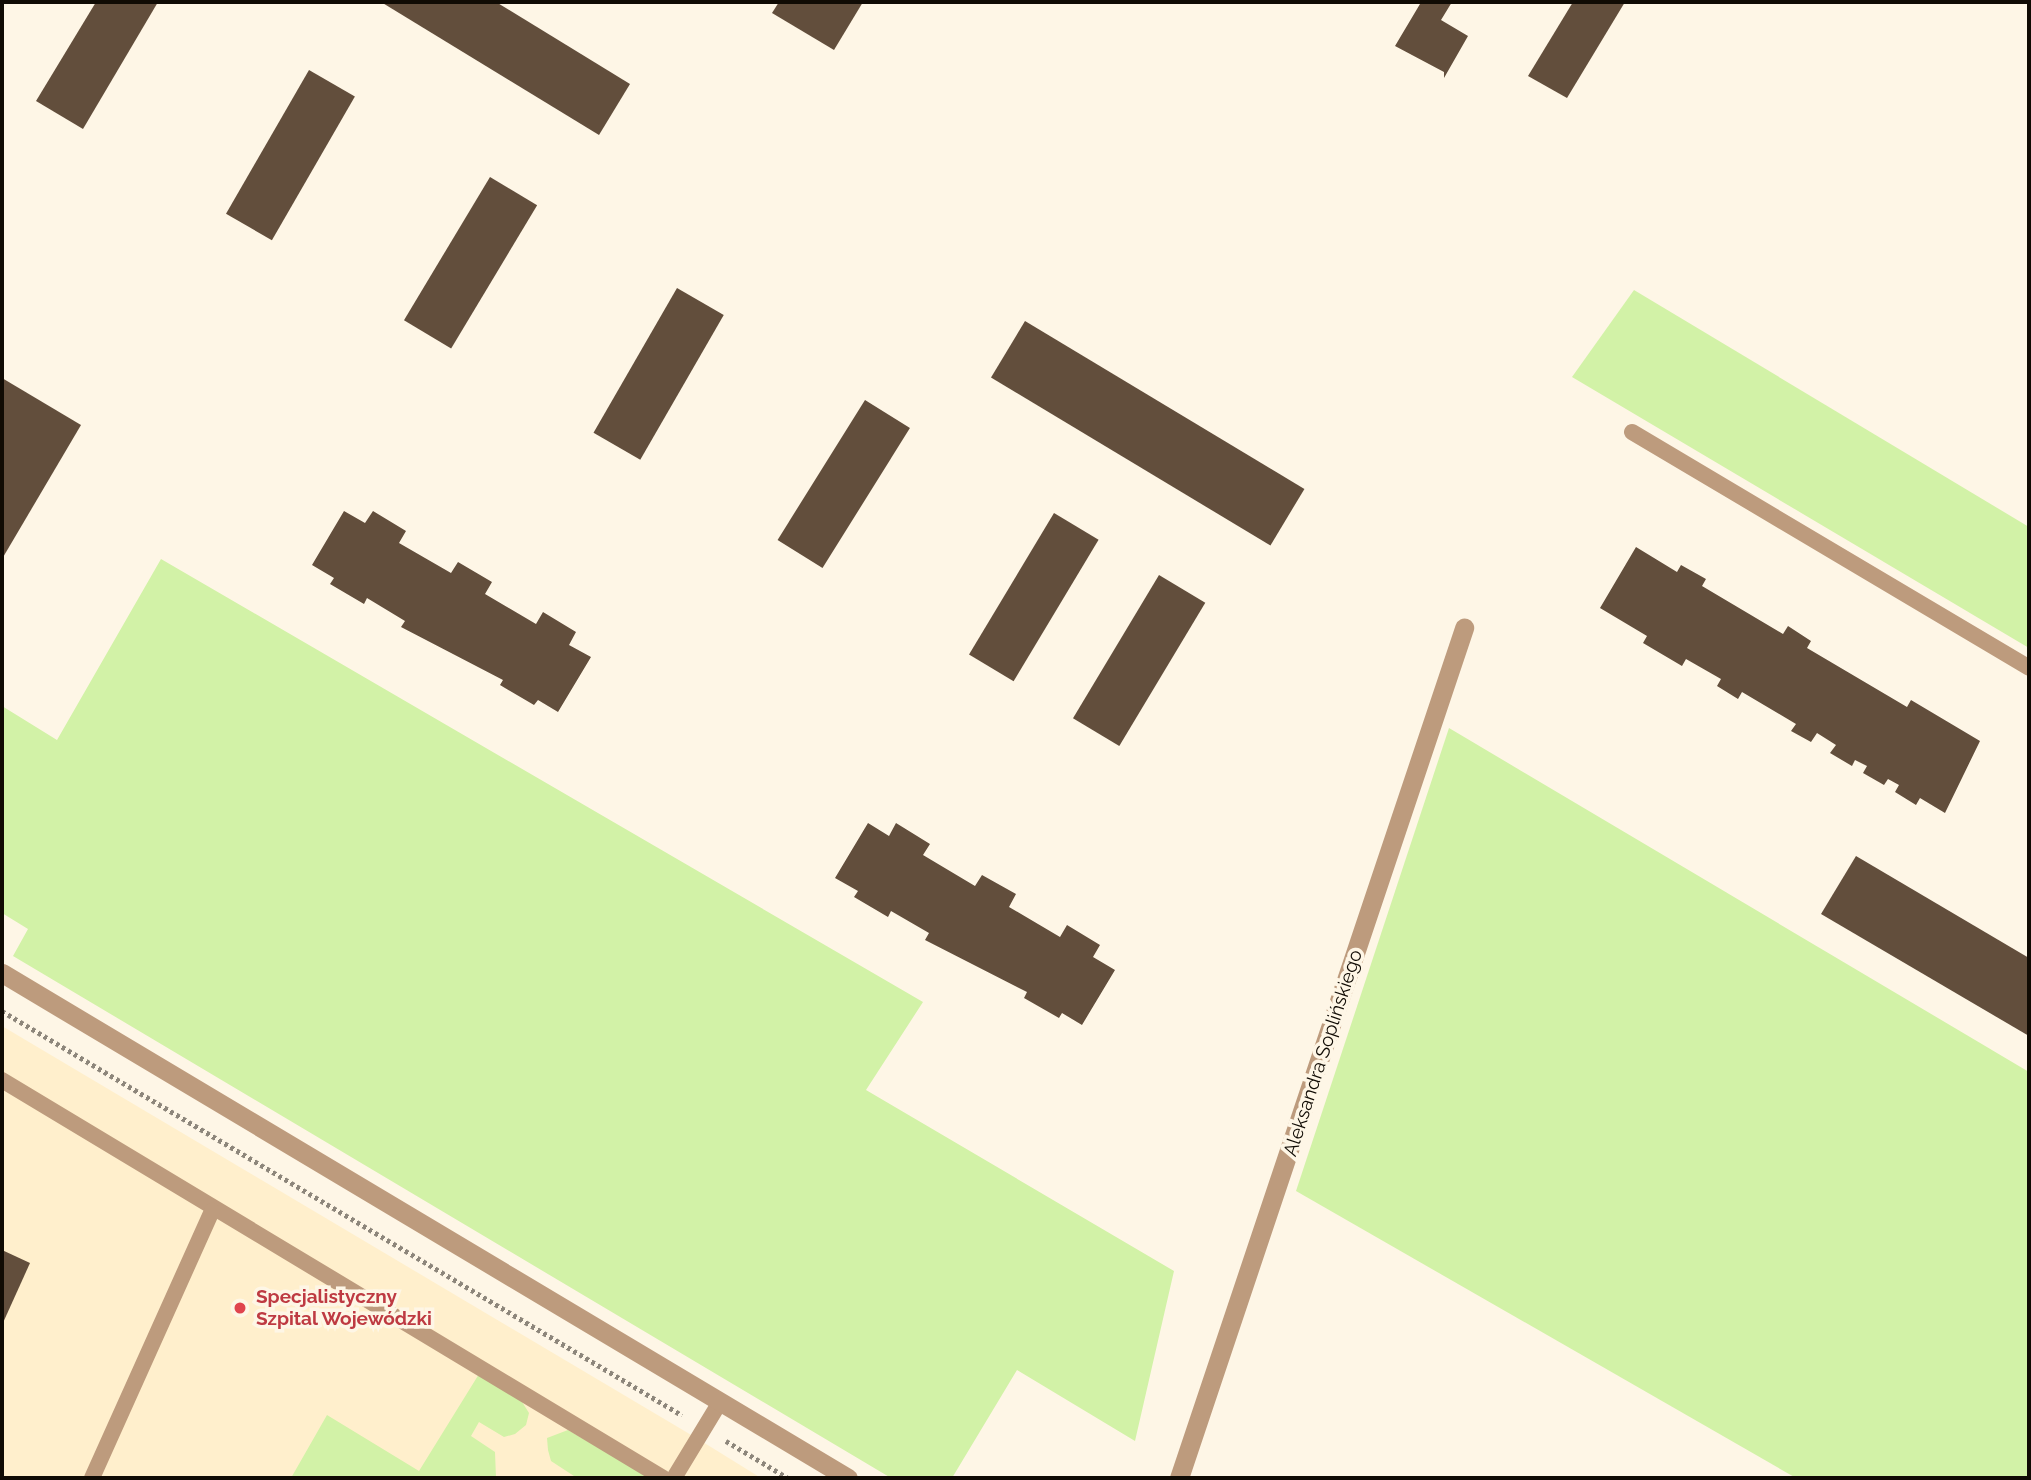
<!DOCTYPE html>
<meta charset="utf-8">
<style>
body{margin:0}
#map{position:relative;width:2031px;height:1480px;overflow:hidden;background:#fef6e6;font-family:Raleway,sans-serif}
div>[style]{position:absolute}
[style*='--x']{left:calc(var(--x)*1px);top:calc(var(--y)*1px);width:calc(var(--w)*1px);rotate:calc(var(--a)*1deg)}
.built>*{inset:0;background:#ffefcc}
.green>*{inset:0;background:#d2f2a7}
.building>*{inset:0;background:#624e3c;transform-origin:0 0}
.path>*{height:4.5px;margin-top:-2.25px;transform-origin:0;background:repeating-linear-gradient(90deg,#8d867b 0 3.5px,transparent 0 7px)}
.service>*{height:16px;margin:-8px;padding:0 8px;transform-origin:8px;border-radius:8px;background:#bd9b7d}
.minor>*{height:19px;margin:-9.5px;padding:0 9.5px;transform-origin:9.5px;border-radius:9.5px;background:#bd9b7d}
.dots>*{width:19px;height:19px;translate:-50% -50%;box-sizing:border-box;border:4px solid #fef6e6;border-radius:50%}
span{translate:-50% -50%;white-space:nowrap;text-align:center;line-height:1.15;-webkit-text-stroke:7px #fef6e6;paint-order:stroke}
.street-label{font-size:19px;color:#100b04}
.health-label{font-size:19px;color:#be3a42;font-weight:700}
.left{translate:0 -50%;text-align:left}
.frame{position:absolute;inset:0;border:4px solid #100b04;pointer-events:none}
</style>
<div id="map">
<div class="built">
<div style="clip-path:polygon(2px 1026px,698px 1439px,761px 1478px,2px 1478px)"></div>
</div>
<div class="green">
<div style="clip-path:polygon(1634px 290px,2029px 527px,2029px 648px,1572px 377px)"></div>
<div style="clip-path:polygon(161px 559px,923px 1002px,866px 1090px,1174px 1271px,1135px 1441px,1017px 1370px,952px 1478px,891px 1478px,13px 956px,28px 929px,2px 913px,2px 706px,57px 740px)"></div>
<div style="clip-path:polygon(1449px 728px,2029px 1072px,2029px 1478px,1796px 1478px,1296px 1191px)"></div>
<div style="clip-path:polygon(479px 1374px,519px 1397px,529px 1413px,526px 1425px,515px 1434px,504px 1437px,479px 1422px,471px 1436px,495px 1452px,496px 1478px,291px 1478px,327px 1415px,419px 1471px)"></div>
<div style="clip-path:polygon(568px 1430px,650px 1478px,577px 1478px,551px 1461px,548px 1450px,547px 1438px)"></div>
</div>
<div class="building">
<div style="clip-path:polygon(96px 2px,158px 2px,83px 129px,36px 101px)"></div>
<div style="clip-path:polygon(381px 2px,496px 2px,630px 84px,599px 135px)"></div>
<div style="clip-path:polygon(779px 2px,863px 2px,834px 50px,772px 13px)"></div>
<div style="clip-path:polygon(1416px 2px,1452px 2px,1441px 20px,1468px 36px,1444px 78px,1444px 72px,1395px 46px,1420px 4px)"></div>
<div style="clip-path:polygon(1573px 2px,1625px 2px,1567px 98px,1528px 76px)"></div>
<div style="left:309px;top:70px;width:53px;height:166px;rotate:30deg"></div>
<div style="left:490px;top:177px;width:55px;height:167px;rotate:31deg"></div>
<div style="left:677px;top:288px;width:54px;height:167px;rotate:30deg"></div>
<div style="left:1025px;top:321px;width:326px;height:66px;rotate:31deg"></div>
<div style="clip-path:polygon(2px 378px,81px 425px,2px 559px)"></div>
<div style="left:865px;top:400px;width:53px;height:165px;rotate:32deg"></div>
<div style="clip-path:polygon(344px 511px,365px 523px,373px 511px,406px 531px,399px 543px,451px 573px,458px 562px,492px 582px,485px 594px,536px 624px,543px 612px,576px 632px,569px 645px,591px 657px,558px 712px,538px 700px,534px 705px,500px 685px,503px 680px,401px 627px,405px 621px,367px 598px,364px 604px,330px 584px,334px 578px,312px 565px)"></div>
<div style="left:1054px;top:513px;width:52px;height:165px;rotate:31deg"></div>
<div style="clip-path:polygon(1636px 547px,1677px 572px,1681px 565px,1706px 579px,1702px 586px,1783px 634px,1788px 626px,1811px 641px,1807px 648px,1907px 707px,1911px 700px,1980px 741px,1945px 813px,1920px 798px,1916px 805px,1895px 792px,1899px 785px,1888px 779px,1884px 785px,1863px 773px,1867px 766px,1855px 760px,1852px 766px,1830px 753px,1836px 745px,1817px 733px,1811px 742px,1791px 731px,1796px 724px,1742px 692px,1738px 699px,1717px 686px,1721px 679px,1686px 659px,1682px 666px,1643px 643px,1647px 636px,1600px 608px)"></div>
<div style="left:1159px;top:575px;width:54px;height:167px;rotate:31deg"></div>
<div style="clip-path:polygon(868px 823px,889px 836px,896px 823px,930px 844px,923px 855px,975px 886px,982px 875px,1016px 894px,1009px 907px,1060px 937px,1067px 925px,1100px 945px,1093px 957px,1115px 970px,1082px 1025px,1062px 1013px,1059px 1018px,1024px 998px,1027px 992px,925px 940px,929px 933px,891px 911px,888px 917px,854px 897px,858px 891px,835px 878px)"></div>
<div style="clip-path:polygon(1856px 856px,2029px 958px,2029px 1036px,1821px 914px)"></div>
<div style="clip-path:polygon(2px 1250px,30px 1263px,2px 1325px)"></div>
</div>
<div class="path">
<div style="--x:2;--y:1011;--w:791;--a:30.72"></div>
<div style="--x:726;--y:1441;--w:72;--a:30.8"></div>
</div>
<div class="service">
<div style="--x:1632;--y:432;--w:462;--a:30.7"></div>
<div style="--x:2;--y:1080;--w:772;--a:31.05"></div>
<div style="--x:92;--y:1478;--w:293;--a:-65.8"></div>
<div style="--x:674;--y:1478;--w:89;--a:-58.8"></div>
</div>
<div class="minor">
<div style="--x:2;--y:973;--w:985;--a:30.83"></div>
<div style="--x:1179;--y:1478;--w:897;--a:-71.46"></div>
</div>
<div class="dots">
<div style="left:240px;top:1308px;background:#e0444e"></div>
</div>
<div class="street-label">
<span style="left:1323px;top:1053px;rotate:-72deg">Aleksandra Soplińskiego</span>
</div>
<div class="health-label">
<span class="left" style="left:256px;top:1308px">Specjalistyczny<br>Szpital Wojewódzki</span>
</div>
<div class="frame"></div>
</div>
